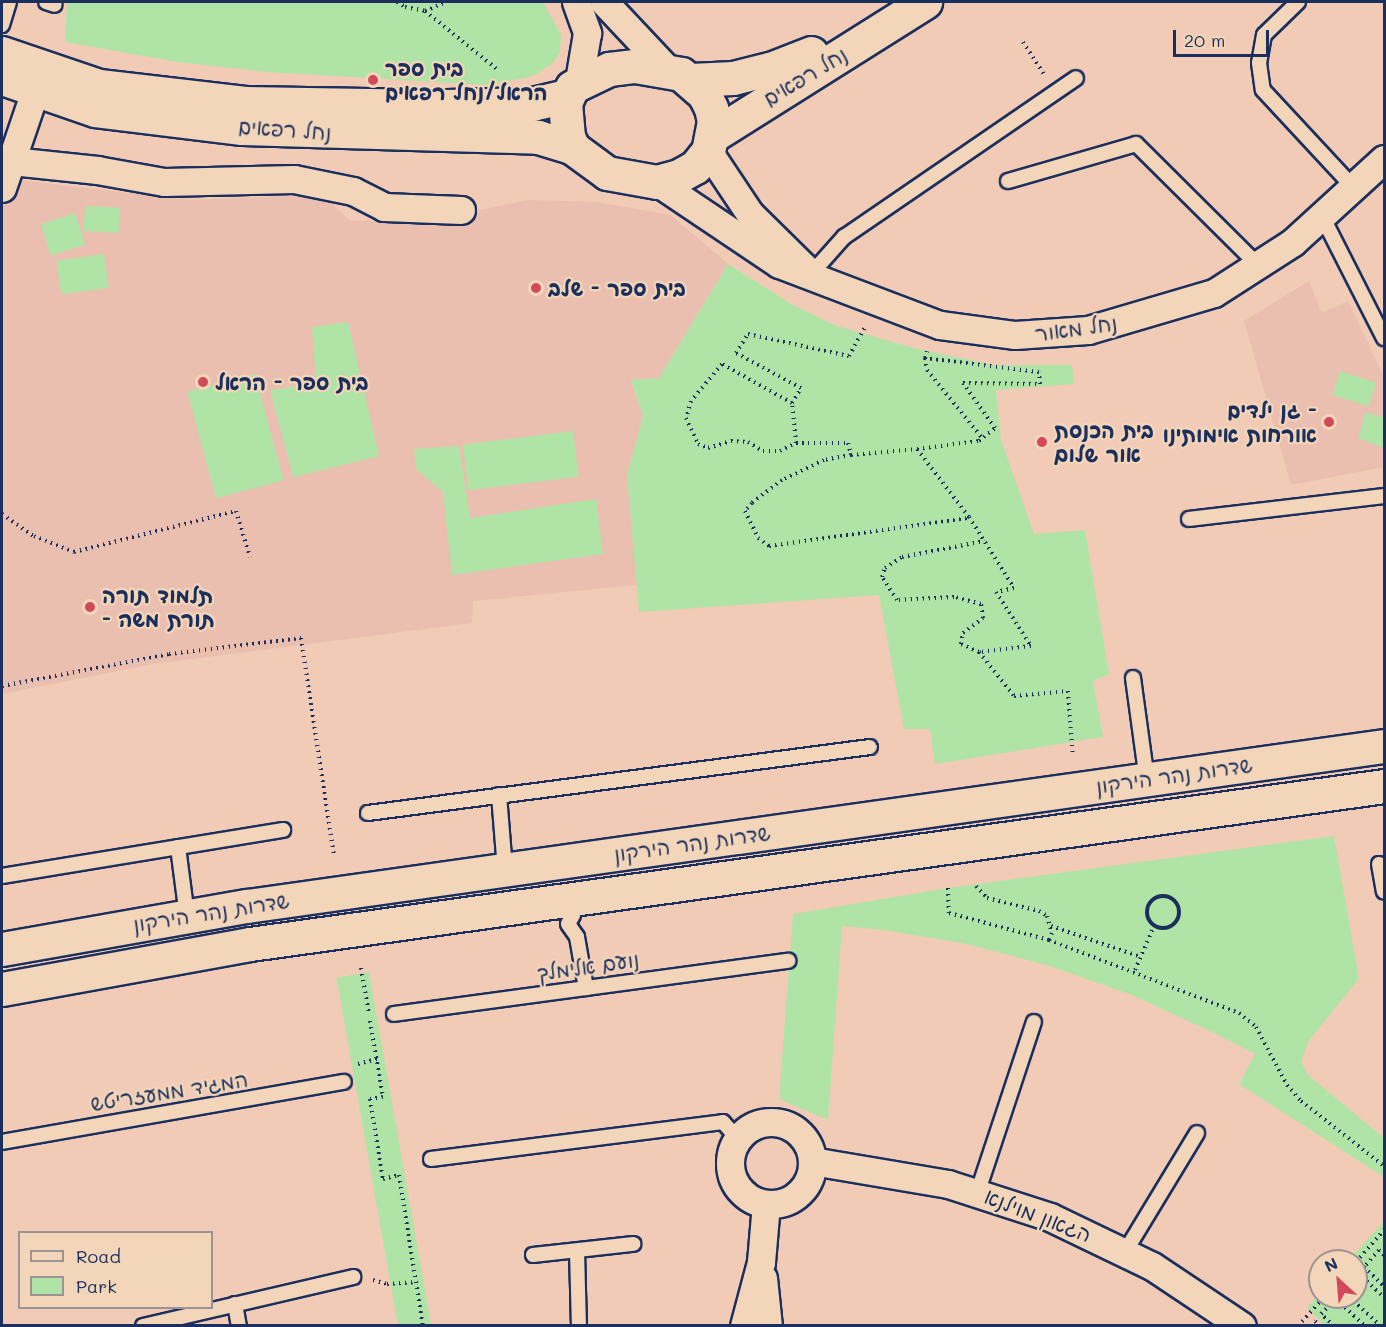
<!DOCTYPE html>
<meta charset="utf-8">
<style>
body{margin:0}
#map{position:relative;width:1386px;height:1327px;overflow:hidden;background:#f1cbb5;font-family:Mali,"Playpen Sans Hebrew",sans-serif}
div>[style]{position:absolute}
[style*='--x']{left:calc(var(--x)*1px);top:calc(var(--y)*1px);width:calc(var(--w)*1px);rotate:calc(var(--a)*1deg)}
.built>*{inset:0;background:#eabfaf}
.green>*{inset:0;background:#b0e4a6;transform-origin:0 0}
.path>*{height:4px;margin-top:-2px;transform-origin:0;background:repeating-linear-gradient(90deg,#1b2f5e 0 1.5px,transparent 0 6px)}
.path>.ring{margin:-2px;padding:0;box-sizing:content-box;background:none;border:4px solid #1b2f5e;border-radius:50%}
.roads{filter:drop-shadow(2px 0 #1b2f5e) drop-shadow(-2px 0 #1b2f5e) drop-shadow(0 2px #1b2f5e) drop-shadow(0 -2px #1b2f5e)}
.service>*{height:14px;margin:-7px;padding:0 7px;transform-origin:7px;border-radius:7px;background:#f3d6b9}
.minor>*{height:27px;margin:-13.5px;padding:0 13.5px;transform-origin:13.5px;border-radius:13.5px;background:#f3d6b9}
.minor>.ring{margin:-13.5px;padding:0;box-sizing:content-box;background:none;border:27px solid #f3d6b9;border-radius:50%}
.tertiary>*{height:33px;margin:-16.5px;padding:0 16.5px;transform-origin:16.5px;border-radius:16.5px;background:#f3d6b9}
.secondary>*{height:33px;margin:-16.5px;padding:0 16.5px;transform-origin:16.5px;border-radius:16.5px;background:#f3d6b9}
.dots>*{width:16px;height:16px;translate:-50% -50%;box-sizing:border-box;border:3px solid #f3d6b9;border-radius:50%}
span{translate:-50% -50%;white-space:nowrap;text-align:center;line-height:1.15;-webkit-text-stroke:4.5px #f3d6b9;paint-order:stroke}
.poi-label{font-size:21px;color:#1b2f5e;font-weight:700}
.left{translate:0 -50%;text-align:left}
.right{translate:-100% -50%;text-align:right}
.street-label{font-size:21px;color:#1b2f5e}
.frame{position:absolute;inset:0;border:3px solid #1b2f5e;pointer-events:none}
.legend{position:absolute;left:18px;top:1231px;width:195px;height:78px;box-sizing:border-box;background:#f3d6b9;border:2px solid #9d9395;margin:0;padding:8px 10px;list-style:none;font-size:18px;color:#1b2f5e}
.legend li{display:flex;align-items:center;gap:12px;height:30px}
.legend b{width:30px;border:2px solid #9d9395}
.north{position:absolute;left:1308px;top:1249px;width:60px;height:60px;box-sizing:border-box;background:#f3d6b9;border:2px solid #9d9395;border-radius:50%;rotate:334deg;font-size:16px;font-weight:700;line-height:24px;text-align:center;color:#1b2f5e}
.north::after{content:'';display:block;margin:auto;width:21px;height:27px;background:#d1495b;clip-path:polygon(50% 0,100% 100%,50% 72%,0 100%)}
.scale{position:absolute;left:1173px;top:30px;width:96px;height:27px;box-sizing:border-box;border:3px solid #1b2f5e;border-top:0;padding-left:8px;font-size:18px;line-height:21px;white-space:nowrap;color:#1b2f5e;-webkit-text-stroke:4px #f3d6b9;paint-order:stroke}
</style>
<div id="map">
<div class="built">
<div style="clip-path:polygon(18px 180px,190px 200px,323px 195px,350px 221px,435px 220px,528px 200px,597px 202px,671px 215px,728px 264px,659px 378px,631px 381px,643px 416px,627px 475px,637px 585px,473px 601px,472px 623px,153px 664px,2px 694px,2px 181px)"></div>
<div style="clip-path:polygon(1309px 281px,1322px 313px,1348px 301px,1384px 377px,1384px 467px,1291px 485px,1244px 321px)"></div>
</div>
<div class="green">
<div style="clip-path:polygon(67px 2px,543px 2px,561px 35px,560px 52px,553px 63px,533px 76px,488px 85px,266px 72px,178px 62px,65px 42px)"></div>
<div style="left:85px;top:206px;width:35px;height:25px;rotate:3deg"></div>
<div style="left:75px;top:213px;width:33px;height:36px;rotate:72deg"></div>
<div style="left:104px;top:254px;width:34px;height:48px;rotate:82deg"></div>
<div style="clip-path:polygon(728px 264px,791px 304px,834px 325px,913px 348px,994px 365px,1072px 365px,1074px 384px,996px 390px,1001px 440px,1034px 534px,1085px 530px,1109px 674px,1093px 681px,1103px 737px,935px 764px,930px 729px,904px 729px,879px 595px,639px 612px,627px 475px,643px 416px,631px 380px,659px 378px)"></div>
<div style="clip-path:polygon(348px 322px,379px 456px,293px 477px,270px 390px,316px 383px,312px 327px)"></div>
<div style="left:1340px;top:371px;width:38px;height:25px;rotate:18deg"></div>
<div style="left:255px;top:374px;width:110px;height:70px;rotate:75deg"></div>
<div style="clip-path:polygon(1366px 412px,1384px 418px,1384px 448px,1358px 438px)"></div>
<div style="left:573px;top:431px;width:46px;height:111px;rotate:83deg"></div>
<div style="clip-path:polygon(459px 446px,470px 518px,596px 499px,603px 554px,452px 575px,443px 492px,416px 469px,414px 449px)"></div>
<div style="clip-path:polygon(1334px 836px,1359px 979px,1309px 1040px,1301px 1062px,1308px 1075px,1384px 1138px,1384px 1177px,1239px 1084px,1255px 1054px,1214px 1033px,1132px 995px,1050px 966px,967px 944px,884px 930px,842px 926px,828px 1120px,779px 1099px,793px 914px,948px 888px)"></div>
<div style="left:369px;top:972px;width:358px;height:33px;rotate:80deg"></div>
<div style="clip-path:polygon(1384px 1221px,1384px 1325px,1325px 1325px,1307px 1308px,1320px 1293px,1320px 1297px,1356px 1297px,1356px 1261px,1348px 1261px)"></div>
</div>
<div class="path">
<div style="--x:397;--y:2;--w:9;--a:32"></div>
<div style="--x:405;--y:7;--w:20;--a:11"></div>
<div style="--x:425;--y:11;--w:23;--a:-23"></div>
<div style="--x:425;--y:11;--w:95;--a:39"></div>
<div style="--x:1023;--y:42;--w:38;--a:57"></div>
<div style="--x:925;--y:358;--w:12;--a:81"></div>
<div style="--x:927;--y:370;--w:87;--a:51"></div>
<div style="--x:792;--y:403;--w:80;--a:-150.9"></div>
<div style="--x:722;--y:364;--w:48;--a:130"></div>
<div style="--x:691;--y:401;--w:18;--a:106"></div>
<div style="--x:686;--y:418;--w:29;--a:65"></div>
<div style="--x:698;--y:444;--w:11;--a:22"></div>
<div style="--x:708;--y:448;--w:24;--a:-17"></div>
<div style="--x:731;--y:441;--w:17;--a:3"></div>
<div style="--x:748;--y:442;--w:17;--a:31"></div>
<div style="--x:763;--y:451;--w:17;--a:0"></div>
<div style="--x:780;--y:451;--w:18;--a:-27"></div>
<div style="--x:796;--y:443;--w:52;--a:0"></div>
<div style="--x:848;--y:443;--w:12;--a:76"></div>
<div style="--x:851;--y:455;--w:66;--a:-5.2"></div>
<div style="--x:917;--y:449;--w:63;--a:-7.4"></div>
<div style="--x:979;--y:441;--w:21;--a:-39"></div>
<div style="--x:995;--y:428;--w:55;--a:-125.4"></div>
<div style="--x:963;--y:383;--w:77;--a:0.7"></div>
<div style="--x:1040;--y:384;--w:12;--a:-95"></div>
<div style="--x:1039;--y:372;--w:115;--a:-173"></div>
<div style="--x:925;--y:358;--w:7;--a:-74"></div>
<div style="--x:796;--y:443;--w:40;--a:-95.7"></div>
<div style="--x:792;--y:403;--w:17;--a:-59"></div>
<div style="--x:801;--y:388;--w:74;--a:-151.7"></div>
<div style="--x:736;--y:353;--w:22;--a:-58"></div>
<div style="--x:748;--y:334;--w:103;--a:12.3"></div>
<div style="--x:849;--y:356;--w:33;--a:-61"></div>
<div style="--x:917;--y:449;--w:86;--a:52.6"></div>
<div style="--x:969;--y:517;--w:84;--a:57.6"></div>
<div style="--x:1014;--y:588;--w:18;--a:167"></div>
<div style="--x:996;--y:592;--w:64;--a:57.1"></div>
<div style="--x:1031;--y:646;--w:52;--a:173.4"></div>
<div style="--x:979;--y:652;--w:56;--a:51.5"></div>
<div style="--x:1014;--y:696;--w:54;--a:-5.3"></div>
<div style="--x:1068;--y:691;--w:66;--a:85.7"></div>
<div style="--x:851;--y:455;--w:27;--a:170"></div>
<div style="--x:824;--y:460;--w:47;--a:154.5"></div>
<div style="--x:782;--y:480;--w:38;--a:143"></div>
<div style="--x:752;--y:503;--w:11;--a:131"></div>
<div style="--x:745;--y:511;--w:30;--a:64"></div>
<div style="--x:758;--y:538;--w:14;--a:36"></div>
<div style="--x:769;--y:546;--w:202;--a:-8"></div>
<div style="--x:2;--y:514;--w:39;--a:35"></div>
<div style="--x:34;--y:536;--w:43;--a:21.8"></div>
<div style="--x:74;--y:552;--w:167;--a:-14.2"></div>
<div style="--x:236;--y:511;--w:48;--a:73.1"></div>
<div style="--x:979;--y:652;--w:20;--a:-156"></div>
<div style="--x:961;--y:644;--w:11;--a:-80"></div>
<div style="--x:963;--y:633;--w:25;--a:-37"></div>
<div style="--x:983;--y:618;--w:14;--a:-98"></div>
<div style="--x:981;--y:604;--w:28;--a:-165"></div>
<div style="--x:954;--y:597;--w:57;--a:177"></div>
<div style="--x:897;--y:600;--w:27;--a:-123"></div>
<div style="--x:882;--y:577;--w:9;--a:-72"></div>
<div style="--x:885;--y:568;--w:20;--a:-33"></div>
<div style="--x:902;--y:557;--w:84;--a:-11"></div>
<div style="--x:2;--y:686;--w:170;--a:-10.8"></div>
<div style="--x:169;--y:654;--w:133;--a:-6.9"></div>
<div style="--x:301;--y:638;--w:221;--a:81.4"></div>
<div style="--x:976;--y:886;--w:16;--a:47"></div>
<div style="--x:987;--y:898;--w:54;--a:14"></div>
<div style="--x:1039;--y:911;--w:9;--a:32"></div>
<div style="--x:1047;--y:916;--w:18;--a:74"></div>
<div style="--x:1052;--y:933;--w:8;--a:113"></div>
<div style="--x:948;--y:888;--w:25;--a:88"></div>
<div style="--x:949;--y:913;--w:104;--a:15.1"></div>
<div style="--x:1049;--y:940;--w:204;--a:21"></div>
<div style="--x:1239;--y:1013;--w:22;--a:39"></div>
<div style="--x:1256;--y:1027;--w:66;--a:61.9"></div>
<div style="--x:1287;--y:1085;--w:21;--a:49"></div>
<div style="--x:1301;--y:1101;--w:105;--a:38.1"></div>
<div class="ring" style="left:1147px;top:896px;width:28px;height:28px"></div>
<div style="--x:1051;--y:926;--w:95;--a:19"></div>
<div style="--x:361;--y:968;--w:47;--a:80.1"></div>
<div style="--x:1135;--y:970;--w:48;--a:-66.6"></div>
<div style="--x:370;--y:1021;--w:77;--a:80.3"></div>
<div style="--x:383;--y:1097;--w:13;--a:171"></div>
<div style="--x:370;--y:1099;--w:81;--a:80.8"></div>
<div style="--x:383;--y:1179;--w:16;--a:-14"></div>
<div style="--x:399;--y:1175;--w:153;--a:81"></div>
<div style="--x:358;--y:1064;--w:20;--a:-15"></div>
<div style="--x:1384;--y:1255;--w:7;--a:-135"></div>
<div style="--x:1379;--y:1250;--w:23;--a:131"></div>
<div style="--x:1364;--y:1267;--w:28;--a:44"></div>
<div style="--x:1356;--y:1262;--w:43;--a:-48.8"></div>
<div style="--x:1356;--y:1275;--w:3;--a:-45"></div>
<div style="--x:1358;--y:1273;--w:35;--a:43"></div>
<div style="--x:373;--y:1280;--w:15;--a:16"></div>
<div style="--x:387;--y:1284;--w:30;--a:-4"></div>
<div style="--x:1349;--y:1297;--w:43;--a:42.2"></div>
<div style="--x:1298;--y:1326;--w:39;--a:-48"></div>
<div style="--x:1312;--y:1326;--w:6;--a:-59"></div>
<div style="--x:1315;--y:1321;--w:7;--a:45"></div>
<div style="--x:1334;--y:1326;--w:18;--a:-137"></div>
<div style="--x:1321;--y:1314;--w:21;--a:-45"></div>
<div style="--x:1336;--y:1299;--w:40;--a:43"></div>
</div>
<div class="roads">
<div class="service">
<div style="--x:46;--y:2;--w:9;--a:18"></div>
<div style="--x:1298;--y:2;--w:47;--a:135.9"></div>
<div style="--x:1264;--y:35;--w:28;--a:100"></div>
<div style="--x:1259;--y:63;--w:27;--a:82"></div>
<div style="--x:1263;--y:90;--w:132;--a:47.1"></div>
<div style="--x:2;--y:25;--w:24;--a:-73"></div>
<div style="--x:1008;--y:181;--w:133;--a:-16.1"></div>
<div style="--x:1136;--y:144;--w:172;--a:44.8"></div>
<div style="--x:1322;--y:216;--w:137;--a:63.1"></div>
<div style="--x:811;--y:274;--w:50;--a:-48.3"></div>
<div style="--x:844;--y:237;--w:281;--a:-34.4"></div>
<div style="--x:1189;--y:519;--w:196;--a:-6.7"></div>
<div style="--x:1133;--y:678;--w:103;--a:82.2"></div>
<div style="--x:499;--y:795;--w:74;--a:85.4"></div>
<div style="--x:368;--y:813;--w:506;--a:-7.49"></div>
<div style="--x:178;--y:847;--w:70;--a:82.6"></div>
<div style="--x:1379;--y:864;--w:28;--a:80"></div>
<div style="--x:2;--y:876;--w:285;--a:-9.3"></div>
<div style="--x:570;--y:900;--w:15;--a:79"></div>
<div style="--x:573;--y:915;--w:10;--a:119"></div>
<div style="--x:568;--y:924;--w:16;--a:55"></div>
<div style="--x:577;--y:937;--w:52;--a:80"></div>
<div style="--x:394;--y:1014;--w:398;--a:-7.7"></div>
<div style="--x:2;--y:1142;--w:347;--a:-10"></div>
<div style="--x:431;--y:1159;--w:294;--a:-7.2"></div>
<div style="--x:723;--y:1122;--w:21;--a:49"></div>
<div style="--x:978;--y:1191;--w:178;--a:-71.7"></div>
<div style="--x:577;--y:1251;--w:75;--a:88.5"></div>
<div style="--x:1125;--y:1252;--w:139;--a:-58.8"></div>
<div style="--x:533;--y:1255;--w:101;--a:-6.3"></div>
<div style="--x:235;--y:1304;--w:22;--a:80"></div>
<div style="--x:143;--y:1326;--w:216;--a:-13.1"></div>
</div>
<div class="minor">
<div style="--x:576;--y:2;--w:33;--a:70"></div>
<div style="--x:587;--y:33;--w:49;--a:99.5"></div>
<div style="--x:604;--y:2;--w:95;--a:46.7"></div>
<div style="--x:708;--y:151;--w:76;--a:56.3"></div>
<div style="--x:750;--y:214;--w:78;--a:44.5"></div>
<div style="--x:2;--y:160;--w:96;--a:6"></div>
<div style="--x:97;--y:170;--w:68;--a:10.2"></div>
<div style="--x:164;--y:182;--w:130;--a:-1.3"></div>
<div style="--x:294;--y:179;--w:60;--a:11.5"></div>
<div style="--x:353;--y:191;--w:35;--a:27"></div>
<div style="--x:384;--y:207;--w:77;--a:2.2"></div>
<div style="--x:657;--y:182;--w:147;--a:33.9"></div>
<div style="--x:779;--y:264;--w:172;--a:20.8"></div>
<div style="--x:940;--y:325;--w:76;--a:7.6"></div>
<div style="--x:1015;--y:335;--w:73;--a:-3.9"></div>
<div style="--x:1088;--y:330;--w:131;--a:-16.4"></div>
<div style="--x:1214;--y:293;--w:94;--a:-32.8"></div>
<div style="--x:1293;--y:242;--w:123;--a:-42.4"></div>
<div style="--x:2;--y:188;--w:102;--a:-71.2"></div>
<div class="ring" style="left:730px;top:1122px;width:55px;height:55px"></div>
<div style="--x:812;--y:1161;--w:138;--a:9.6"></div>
<div style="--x:948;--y:1184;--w:107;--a:17.9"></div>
<div style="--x:1050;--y:1217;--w:113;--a:25.7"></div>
<div style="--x:1152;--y:1266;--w:108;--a:33.7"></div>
<div style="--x:763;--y:1278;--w:48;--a:84.1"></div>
<div style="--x:744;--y:1326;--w:66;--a:-75.1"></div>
<div style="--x:761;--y:1262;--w:58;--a:-85.1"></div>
</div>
<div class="tertiary">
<div style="--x:2;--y:53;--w:102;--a:18.8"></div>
<div style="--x:99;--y:86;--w:147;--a:6.6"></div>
<div style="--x:245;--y:103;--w:201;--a:0.9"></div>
<div style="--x:446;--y:106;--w:86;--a:-1.3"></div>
<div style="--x:532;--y:104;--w:35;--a:-13"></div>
<div style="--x:635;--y:66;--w:47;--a:9.9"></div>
<div style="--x:681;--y:74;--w:30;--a:41"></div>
<div style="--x:704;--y:94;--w:16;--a:63"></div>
<div style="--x:711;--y:108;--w:13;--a:77"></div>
<div style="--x:714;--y:121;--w:31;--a:101"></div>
<div style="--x:708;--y:151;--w:21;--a:129"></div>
<div style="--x:695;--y:167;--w:18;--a:151"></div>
<div style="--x:679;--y:176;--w:23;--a:165"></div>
<div style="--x:657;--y:182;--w:51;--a:-169.8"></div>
<div style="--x:607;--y:173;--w:42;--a:-143.7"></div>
<div style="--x:573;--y:148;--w:12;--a:-114"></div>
<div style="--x:568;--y:137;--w:34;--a:-95"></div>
<div style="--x:565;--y:103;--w:17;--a:-66"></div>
<div style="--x:572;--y:87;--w:41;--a:-25.9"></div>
<div style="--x:609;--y:69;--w:26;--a:-7"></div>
<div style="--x:2;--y:78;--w:98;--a:19"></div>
<div style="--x:95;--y:110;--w:148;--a:7"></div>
<div style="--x:242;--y:128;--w:296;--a:1.7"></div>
<div style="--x:538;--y:137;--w:37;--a:17"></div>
<div style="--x:691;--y:80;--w:42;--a:-2.7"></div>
<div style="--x:733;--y:78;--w:38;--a:-14"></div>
<div style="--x:770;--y:69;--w:44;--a:-21.3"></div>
<div style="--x:712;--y:136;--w:252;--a:-32.2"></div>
</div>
<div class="secondary">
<div style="--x:2;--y:949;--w:249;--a:-10"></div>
<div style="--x:247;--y:906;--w:1148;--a:-8.01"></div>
<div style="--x:2;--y:989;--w:252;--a:-10.3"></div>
<div style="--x:250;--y:944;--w:1145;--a:-7.93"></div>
</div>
</div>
<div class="dots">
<div style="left:373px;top:80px;background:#d1495b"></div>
<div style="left:536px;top:288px;background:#d1495b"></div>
<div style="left:203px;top:382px;background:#d1495b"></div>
<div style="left:1329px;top:422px;background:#d1495b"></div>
<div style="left:1042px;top:442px;background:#d1495b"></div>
<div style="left:90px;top:607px;background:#d1495b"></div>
</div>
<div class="poi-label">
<span class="left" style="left:385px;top:80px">בית ספר<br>הראל/נחל רפאים</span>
<span class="left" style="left:548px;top:288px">בית ספר - שלב</span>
<span class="left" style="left:215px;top:382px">בית ספר - הראל</span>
<span class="right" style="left:1317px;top:422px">גן ילדים -<br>אורחות אימותינו</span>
<span class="left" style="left:1054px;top:442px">בית הכנסת<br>אור שלום</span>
<span class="left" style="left:102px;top:607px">תלמוד תורה<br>- תורת משה</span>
</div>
<div class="street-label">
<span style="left:805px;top:76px;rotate:-31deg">נחל רפאים</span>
<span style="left:285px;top:129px;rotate:4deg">נחל רפאים</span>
<span style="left:1076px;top:328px;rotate:-8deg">נחל מאור</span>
<span style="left:1174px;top:775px;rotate:-8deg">שדרות נהר הירקון</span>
<span style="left:692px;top:843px;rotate:-8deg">שדרות נהר הירקון</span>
<span style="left:211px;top:912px;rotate:-9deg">שדרות נהר הירקון</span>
<span style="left:588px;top:966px;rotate:-8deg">נועם אלימלך</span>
<span style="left:169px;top:1091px;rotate:-9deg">המגיד ממעזריטש</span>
<span style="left:1038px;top:1215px;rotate:21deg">הגאון מוילנא</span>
</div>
<div class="frame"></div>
<ul class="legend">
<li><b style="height:8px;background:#f3d6b9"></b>Road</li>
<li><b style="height:16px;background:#b0e4a6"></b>Park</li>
</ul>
<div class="north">N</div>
<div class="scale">20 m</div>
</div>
